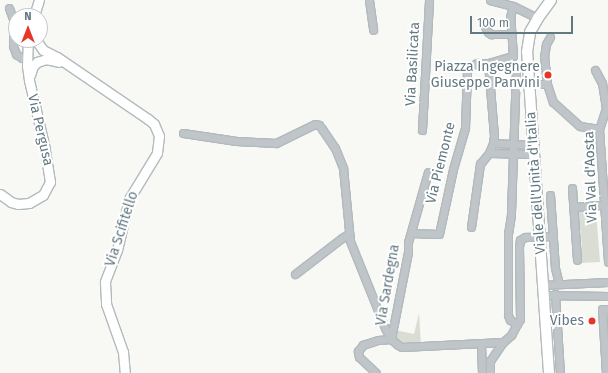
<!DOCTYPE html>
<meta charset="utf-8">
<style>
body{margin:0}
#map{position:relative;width:608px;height:373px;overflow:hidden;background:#f8f8f5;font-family:"Fira Sans",sans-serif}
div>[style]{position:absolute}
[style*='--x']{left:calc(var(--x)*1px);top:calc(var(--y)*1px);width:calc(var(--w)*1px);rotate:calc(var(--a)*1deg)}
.green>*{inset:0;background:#d9ddd4}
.roads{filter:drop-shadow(1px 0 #b1babd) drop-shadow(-1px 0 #b1babd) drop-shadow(0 1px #b1babd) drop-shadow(0 -1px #b1babd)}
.minor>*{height:7px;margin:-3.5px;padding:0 3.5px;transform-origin:3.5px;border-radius:3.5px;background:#bfc5c8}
.secondary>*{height:9px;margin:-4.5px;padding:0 4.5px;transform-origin:4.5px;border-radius:4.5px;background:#fff}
.primary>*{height:10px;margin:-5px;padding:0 5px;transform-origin:5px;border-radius:5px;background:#fff}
.dots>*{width:11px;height:11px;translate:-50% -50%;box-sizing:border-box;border:2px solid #fff;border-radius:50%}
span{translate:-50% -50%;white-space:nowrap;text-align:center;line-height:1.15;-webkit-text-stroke:4px #fff;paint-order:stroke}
.street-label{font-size:14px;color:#637981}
.poi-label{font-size:14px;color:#637981}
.right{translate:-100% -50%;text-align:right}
.north{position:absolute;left:8px;top:8px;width:40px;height:40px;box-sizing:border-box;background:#fff;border:1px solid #c1c9cd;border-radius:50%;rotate:0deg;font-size:11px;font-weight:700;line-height:16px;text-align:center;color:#637981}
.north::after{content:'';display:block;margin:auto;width:14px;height:18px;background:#e63628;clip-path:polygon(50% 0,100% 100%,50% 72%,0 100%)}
.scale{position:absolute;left:470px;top:16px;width:103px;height:18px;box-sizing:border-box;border:2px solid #637981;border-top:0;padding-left:5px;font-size:12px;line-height:14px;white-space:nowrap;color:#637981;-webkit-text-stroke:3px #fff;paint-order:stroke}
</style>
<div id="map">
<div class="green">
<div style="clip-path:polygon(596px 210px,600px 262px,581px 263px,580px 254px,582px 253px,581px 231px,579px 231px,577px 213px,579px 211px)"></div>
<div style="clip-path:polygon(419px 313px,421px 344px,403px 344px,398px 341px,395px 336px,395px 330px,414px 334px)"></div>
</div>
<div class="roads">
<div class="minor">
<div style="--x:369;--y:0;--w:30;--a:82"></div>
<div style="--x:490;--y:0;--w:24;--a:15"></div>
<div style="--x:513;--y:6;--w:28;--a:26"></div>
<div style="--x:9;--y:8;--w:12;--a:70"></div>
<div style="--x:13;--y:19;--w:27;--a:90"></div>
<div style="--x:13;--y:46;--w:9;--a:69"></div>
<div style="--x:16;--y:54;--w:7;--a:34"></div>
<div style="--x:22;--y:58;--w:5;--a:0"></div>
<div style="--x:485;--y:27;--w:6;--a:59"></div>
<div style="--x:488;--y:32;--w:4;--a:34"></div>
<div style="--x:491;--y:34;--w:20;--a:0"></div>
<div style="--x:516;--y:69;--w:146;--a:92"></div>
<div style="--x:511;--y:215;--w:18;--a:99"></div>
<div style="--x:508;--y:233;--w:82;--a:90"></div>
<div style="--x:508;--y:315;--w:5;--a:68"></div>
<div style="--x:510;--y:320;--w:8;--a:30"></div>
<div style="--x:595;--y:70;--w:15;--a:62"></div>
<div style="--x:602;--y:83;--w:25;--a:81"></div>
<div style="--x:606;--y:108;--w:22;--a:108"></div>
<div style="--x:599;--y:129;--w:133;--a:86.1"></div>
<div style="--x:528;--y:84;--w:19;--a:0"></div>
<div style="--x:547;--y:84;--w:27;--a:-96"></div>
<div style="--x:544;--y:57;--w:13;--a:-81"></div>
<div style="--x:546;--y:44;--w:8;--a:-60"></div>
<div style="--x:547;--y:84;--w:19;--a:72"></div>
<div style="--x:553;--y:102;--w:36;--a:42"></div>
<div style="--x:580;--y:126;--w:19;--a:9"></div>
<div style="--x:422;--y:130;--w:130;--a:-86.9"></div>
<div style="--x:183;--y:133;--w:54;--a:8.6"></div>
<div style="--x:236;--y:141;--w:40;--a:2.9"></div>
<div style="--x:276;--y:143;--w:43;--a:-26"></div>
<div style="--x:315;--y:124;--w:4;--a:14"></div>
<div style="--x:319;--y:125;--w:5;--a:53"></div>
<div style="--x:322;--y:129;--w:23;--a:56"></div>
<div style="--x:335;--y:148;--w:22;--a:68"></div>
<div style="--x:343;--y:168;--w:73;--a:84.5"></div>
<div style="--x:350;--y:241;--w:94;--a:68.1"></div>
<div style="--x:385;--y:328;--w:13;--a:61"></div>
<div style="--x:391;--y:339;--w:13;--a:176"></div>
<div style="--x:378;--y:340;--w:16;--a:162"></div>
<div style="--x:363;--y:345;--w:8;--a:130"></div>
<div style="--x:358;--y:351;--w:6;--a:81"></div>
<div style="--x:359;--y:357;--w:23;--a:43"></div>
<div style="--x:493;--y:143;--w:40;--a:2.9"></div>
<div style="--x:489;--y:153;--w:45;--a:1.3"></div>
<div style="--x:428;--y:172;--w:73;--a:105.9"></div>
<div style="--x:408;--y:242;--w:10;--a:90"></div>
<div style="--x:408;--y:252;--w:89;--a:101.1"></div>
<div style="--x:391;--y:339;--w:9;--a:41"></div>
<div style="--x:398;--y:345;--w:4;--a:27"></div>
<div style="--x:402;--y:347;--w:101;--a:-2.8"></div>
<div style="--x:503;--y:342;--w:11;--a:-41"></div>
<div style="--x:511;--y:335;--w:18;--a:-61"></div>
<div style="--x:520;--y:319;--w:72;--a:-90.8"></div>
<div style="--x:519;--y:247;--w:7;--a:-82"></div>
<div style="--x:520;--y:240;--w:6;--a:-31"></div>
<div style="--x:525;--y:237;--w:28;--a:-2"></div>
<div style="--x:572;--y:188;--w:72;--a:86"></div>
<div style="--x:550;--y:195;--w:73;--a:86.1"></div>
<div style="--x:555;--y:268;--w:16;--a:76"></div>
<div style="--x:573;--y:207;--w:31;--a:-4"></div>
<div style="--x:471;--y:227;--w:64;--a:-81.9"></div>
<div style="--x:480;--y:164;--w:14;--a:-51"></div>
<div style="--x:489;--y:153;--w:11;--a:-68"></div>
<div style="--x:493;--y:143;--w:7;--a:-82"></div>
<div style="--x:494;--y:136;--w:73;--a:-94.7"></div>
<div style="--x:411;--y:233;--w:28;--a:2"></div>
<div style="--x:439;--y:234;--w:66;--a:-77.8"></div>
<div style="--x:453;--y:169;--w:43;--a:-73.7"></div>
<div style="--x:465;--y:128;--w:57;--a:-88"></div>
<div style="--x:467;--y:71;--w:6;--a:-51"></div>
<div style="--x:471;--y:66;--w:7;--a:-27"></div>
<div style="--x:477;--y:63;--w:11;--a:0"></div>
<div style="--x:488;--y:63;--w:26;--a:-16"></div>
<div style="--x:513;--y:56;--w:39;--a:-94"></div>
<div style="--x:510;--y:17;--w:11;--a:-75"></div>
<div style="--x:295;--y:274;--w:59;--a:-37.5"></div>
<div style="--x:342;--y:238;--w:7;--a:-34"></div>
<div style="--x:543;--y:285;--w:65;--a:-2.6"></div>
<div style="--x:555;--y:294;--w:79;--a:86.4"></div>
<div style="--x:543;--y:295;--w:65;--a:0.9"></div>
<div style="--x:481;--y:344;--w:29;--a:88"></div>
<div style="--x:490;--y:373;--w:12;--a:-90"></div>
<div style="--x:490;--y:361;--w:23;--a:-56"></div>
<div style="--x:606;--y:373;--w:64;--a:-93.6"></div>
<div style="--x:602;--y:309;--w:6;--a:0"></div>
</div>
<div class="secondary">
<div style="--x:34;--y:16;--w:17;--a:-73"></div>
<div style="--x:36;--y:40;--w:12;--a:55"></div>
<div style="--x:43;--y:50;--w:16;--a:27"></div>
<div style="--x:57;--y:57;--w:110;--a:34.3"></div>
<div style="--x:148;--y:119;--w:8;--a:40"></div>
<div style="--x:154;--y:124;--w:13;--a:67"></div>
<div style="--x:159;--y:136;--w:17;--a:97"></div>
<div style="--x:157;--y:153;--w:54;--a:121.3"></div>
<div style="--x:129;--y:199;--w:52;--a:103.2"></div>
<div style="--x:117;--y:250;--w:34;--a:111"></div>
<div style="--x:105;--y:282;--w:22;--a:87"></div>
<div style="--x:106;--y:304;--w:51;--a:70.5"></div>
<div style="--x:123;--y:352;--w:21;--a:85"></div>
<div style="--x:30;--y:75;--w:9;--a:-72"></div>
<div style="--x:33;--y:66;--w:6;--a:-45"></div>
<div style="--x:37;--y:62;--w:9;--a:-18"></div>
<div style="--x:46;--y:59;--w:13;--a:13"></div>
<div style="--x:0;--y:194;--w:14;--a:36"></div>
<div style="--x:11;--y:202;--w:7;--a:16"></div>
<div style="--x:18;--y:204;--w:11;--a:-5"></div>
<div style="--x:29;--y:203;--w:16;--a:-30"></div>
<div style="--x:43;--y:195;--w:15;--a:-62"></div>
<div style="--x:50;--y:182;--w:33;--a:-99"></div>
<div style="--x:45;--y:149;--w:71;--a:-103.1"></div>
<div style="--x:29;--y:80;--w:14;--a:-98"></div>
<div style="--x:27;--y:66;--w:26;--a:-88"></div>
</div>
<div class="primary">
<div style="--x:549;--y:373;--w:322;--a:-93.9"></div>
<div style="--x:527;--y:52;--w:20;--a:-81"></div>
<div style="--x:530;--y:32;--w:16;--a:-60"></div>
<div style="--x:538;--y:18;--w:22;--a:-54"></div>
</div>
</div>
<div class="dots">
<div style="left:548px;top:75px;background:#e63628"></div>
<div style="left:592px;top:321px;background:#e63628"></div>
</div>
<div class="street-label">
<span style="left:413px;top:64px;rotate:-87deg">Via Basilicata</span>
<span style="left:40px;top:130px;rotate:77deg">Via Pergusa</span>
<span style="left:441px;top:163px;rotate:-76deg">Via Piemonte</span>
<span style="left:591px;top:177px;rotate:-92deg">Via Val d'Aosta</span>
<span style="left:536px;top:183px;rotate:-94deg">Viale dell'Unità d'Italia</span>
<span style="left:122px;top:229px;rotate:-72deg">Via Scifitello</span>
<span style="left:388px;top:285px;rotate:-80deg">Via Sardegna</span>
</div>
<div class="poi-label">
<span class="right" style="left:540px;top:75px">Piazza Ingegnere<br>Giuseppe Panvini</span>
<span class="right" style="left:584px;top:321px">Vibes</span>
</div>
<div class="north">N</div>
<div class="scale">100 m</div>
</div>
